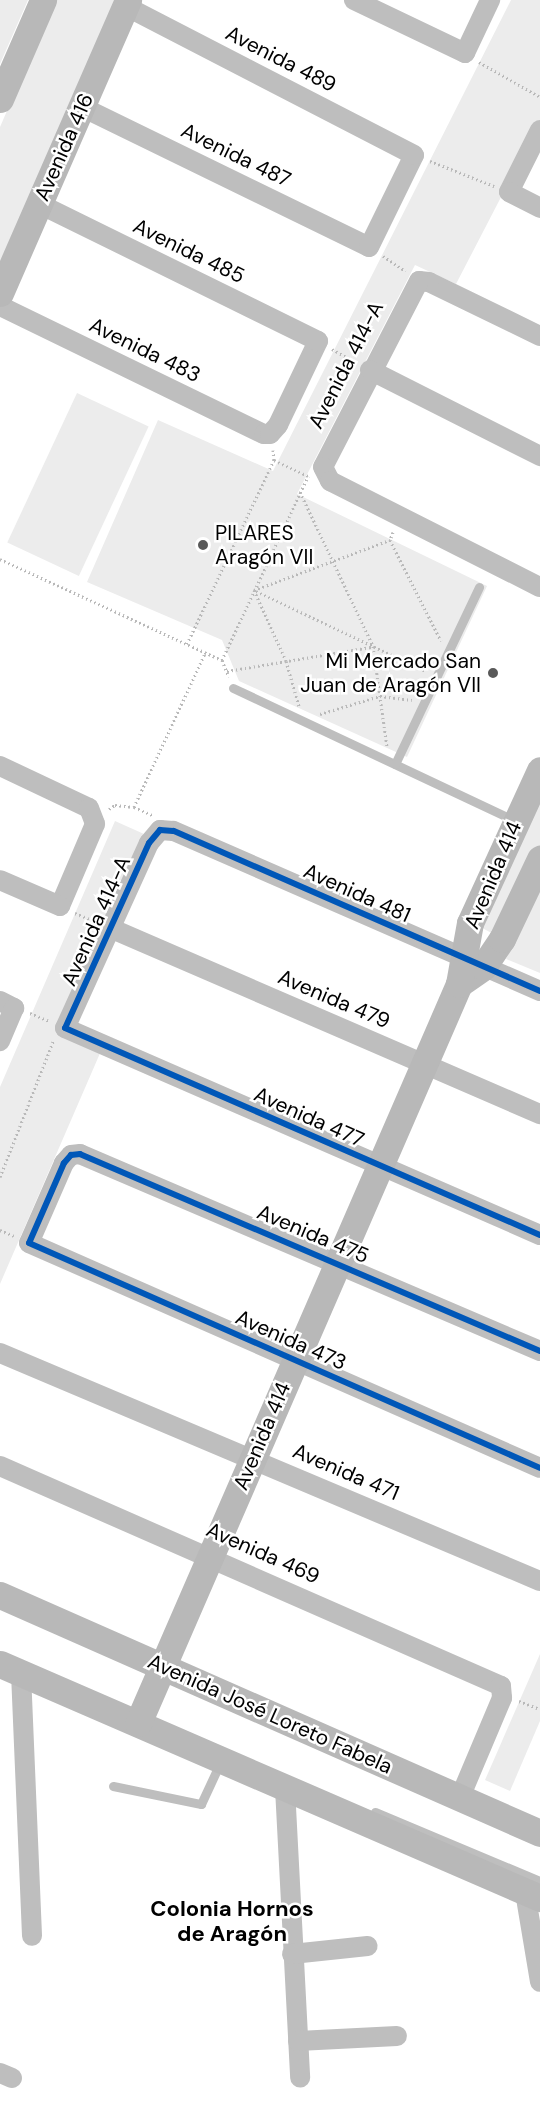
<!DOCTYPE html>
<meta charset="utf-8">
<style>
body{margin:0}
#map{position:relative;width:540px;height:2103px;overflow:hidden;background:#fff;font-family:"DM Sans",sans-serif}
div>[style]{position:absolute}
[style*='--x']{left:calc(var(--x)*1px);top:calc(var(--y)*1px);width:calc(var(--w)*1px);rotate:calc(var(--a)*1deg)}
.green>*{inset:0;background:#ececec;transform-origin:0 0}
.path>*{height:3px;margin-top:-1.5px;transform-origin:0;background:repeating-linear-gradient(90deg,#b9b9b9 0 1.5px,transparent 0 4.5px)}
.lane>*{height:9px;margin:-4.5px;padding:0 4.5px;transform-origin:4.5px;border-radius:4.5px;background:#bebebe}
.street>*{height:20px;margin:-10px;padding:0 10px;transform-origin:10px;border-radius:10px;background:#bebebe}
.secondary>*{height:27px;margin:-13.5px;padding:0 13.5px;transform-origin:13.5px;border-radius:13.5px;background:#b8b8b8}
.cycleway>*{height:6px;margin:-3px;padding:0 3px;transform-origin:3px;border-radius:3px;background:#0057b8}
.dots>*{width:16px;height:16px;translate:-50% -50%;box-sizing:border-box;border:3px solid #fff;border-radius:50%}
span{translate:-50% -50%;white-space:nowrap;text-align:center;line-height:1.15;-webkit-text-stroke:5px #fff;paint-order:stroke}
.street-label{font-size:21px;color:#000}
.poi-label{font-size:21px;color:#000}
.left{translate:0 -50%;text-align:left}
.right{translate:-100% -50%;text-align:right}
.neighbourhood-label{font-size:22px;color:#000;font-weight:700}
</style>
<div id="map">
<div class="green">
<div style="clip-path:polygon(0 0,28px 0,0 64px)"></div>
<div style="clip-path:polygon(55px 0,119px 0,0 276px,0 127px)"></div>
<div style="clip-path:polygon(511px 0,540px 0,540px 122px,456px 284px,415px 265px,297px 494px,487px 586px,407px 757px,239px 681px,222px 640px,87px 582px,158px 420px,273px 471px)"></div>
<div style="left:77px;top:393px;width:79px;height:165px;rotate:25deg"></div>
<div style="clip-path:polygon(540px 781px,540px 850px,499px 937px,471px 922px)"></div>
<div style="clip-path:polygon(115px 821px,144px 834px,58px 1032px,101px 1051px,0 1284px,0 1087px)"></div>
<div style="clip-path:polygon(540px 887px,540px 973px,506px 959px)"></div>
<div style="clip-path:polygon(540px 1654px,540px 1721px,510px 1791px,485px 1780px)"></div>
</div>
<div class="path">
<div style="--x:479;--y:62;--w:70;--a:29.8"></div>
<div style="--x:430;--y:161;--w:69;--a:21.3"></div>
<div style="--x:383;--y:256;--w:27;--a:34"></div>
<div style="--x:332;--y:349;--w:26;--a:29"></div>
<div style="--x:300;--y:492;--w:170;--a:64.6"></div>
<div style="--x:373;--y:646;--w:102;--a:82.1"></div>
<div style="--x:393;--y:532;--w:9;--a:111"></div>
<div style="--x:390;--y:540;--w:113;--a:63.2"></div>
<div style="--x:0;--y:559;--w:244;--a:24.5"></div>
<div style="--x:222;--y:660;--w:18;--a:68"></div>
<div style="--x:254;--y:590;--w:78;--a:65.7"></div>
<div style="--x:286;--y:661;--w:47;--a:73.9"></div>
<div style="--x:254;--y:590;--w:145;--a:-20.2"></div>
<div style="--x:256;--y:591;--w:188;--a:25.2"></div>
<div style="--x:187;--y:644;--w:204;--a:-64.7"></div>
<div style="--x:274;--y:460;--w:10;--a:-96"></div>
<div style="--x:222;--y:660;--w:203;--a:-64.9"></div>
<div style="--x:308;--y:476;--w:38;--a:-155"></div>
<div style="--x:227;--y:671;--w:146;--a:-9.5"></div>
<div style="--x:320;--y:714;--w:63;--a:-16.7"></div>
<div style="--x:380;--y:696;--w:32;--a:7"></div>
<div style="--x:134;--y:807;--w:20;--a:24"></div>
<div style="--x:109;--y:809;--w:7;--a:-34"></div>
<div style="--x:115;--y:805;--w:19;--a:6"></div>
<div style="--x:134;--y:807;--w:170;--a:-65.2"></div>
<div style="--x:75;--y:913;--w:21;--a:23"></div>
<div style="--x:30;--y:1013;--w:21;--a:23"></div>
<div style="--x:0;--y:1177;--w:148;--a:-68.6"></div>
<div style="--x:0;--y:1230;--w:15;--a:23"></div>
<div style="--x:519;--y:1701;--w:22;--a:21"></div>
</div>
<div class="lane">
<div style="--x:233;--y:688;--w:310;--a:25.2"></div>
<div style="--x:395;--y:764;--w:196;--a:-64.6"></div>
<div style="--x:113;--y:1786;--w:90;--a:11.6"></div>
<div style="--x:201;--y:1804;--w:45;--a:-65.1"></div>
<div style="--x:375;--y:1812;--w:179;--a:22.7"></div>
</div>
<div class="street">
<div style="--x:354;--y:0;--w:123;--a:25.5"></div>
<div style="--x:465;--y:53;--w:59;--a:-64.7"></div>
<div style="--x:82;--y:107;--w:319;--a:26"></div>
<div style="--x:369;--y:247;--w:102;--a:-63.9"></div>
<div style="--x:414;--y:155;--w:325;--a:-152.7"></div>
<div style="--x:540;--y:130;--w:69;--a:116.6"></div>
<div style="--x:509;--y:192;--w:35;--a:27"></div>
<div style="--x:0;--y:306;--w:293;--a:25.9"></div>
<div style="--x:264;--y:434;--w:6;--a:0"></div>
<div style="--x:270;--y:434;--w:12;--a:-48"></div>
<div style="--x:278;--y:425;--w:93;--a:-64.5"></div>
<div style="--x:318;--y:341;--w:311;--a:-153.8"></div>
<div style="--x:540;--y:336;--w:123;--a:-154.1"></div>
<div style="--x:429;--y:282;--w:10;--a:-174"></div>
<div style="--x:419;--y:281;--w:209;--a:117.3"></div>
<div style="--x:323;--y:467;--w:16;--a:63"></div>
<div style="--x:330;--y:481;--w:235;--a:26.8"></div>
<div style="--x:370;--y:370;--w:191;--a:26.8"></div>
<div style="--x:0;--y:766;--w:98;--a:25.3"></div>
<div style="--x:89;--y:808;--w:17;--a:69"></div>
<div style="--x:95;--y:824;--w:89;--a:113.1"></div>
<div style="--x:60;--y:906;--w:65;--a:-156.6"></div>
<div style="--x:110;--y:928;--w:469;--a:23.4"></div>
<div style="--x:540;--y:991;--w:400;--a:-156.4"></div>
<div style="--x:173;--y:831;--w:13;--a:-176"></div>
<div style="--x:160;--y:830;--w:17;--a:130"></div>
<div style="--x:149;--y:843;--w:203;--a:114.4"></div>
<div style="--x:65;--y:1028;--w:518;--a:23.55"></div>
<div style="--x:0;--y:1001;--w:16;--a:27"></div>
<div style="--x:14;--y:1008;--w:36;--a:113"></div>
<div style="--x:540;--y:1351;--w:500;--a:-156.82"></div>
<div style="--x:80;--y:1154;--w:9;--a:174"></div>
<div style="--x:71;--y:1155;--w:11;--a:131"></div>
<div style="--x:64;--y:1163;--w:87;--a:113.6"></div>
<div style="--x:29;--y:1243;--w:558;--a:23.76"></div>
<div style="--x:0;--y:1353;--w:586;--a:22.89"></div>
<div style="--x:0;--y:1466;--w:547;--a:23.71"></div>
<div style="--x:501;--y:1686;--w:12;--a:85"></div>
<div style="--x:502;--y:1698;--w:111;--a:112.9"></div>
<div style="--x:21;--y:1673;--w:263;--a:87.6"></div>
<div style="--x:285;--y:1788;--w:290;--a:87"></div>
<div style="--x:525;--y:1892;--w:91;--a:80.5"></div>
<div style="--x:292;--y:1954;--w:76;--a:-6"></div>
<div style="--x:298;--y:2041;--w:99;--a:-2.9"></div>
<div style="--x:0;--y:2073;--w:13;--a:23"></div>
</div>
<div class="secondary">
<div style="--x:0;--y:99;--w:108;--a:-66.5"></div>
<div style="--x:0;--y:293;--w:320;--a:-66.4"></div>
<div style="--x:459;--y:984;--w:29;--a:-35"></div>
<div style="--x:483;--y:967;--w:34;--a:-56"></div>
<div style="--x:502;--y:939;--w:89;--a:-64.6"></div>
<div style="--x:0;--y:1595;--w:590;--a:23.79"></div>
<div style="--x:0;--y:1664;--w:589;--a:23.43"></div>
<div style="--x:138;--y:1723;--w:806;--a:-66.52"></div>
<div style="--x:459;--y:984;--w:62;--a:-79.8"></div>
<div style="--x:470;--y:923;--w:168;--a:-65.4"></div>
</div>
<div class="cycleway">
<div style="--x:540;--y:991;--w:400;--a:-156.4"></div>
<div style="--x:173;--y:831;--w:13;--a:-176"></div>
<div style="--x:160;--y:830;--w:17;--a:130"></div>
<div style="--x:149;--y:843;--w:203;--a:114.4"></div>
<div style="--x:65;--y:1028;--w:518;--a:23.55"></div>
<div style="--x:540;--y:1351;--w:500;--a:-156.82"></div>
<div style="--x:80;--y:1154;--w:9;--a:174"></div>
<div style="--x:71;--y:1155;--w:11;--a:131"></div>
<div style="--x:64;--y:1163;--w:87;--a:113.6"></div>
<div style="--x:29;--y:1243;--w:558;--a:23.76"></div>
</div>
<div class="dots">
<div style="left:203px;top:545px;background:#595959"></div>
<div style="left:493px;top:673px;background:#595959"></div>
</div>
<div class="street-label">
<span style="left:281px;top:59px;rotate:27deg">Avenida 489</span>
<span style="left:64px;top:147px;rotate:-66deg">Avenida 416</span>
<span style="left:236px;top:155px;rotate:26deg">Avenida 487</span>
<span style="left:189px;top:251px;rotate:26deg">Avenida 485</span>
<span style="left:145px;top:350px;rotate:26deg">Avenida 483</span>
<span style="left:346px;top:365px;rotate:-63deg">Avenida 414-A</span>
<span style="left:493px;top:875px;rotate:-67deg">Avenida 414</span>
<span style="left:357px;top:893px;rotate:24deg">Avenida 481</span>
<span style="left:96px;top:921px;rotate:-66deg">Avenida 414-A</span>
<span style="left:334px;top:999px;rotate:23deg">Avenida 479</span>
<span style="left:309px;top:1117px;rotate:24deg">Avenida 477</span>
<span style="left:313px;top:1234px;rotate:23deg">Avenida 475</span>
<span style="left:291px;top:1340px;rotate:24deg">Avenida 473</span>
<span style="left:262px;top:1436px;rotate:-67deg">Avenida 414</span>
<span style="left:346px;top:1472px;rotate:23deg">Avenida 471</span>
<span style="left:263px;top:1553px;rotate:24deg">Avenida 469</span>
<span style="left:270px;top:1714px;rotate:24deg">Avenida José Loreto Fabela</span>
</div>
<div class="poi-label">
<span class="left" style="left:215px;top:545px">PILARES<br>Aragón VII</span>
<span class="right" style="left:481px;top:673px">Mi Mercado San<br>Juan de Aragón VII</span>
</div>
<div class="neighbourhood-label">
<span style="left:232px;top:1921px">Colonia Hornos<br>de Aragón</span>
</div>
</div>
